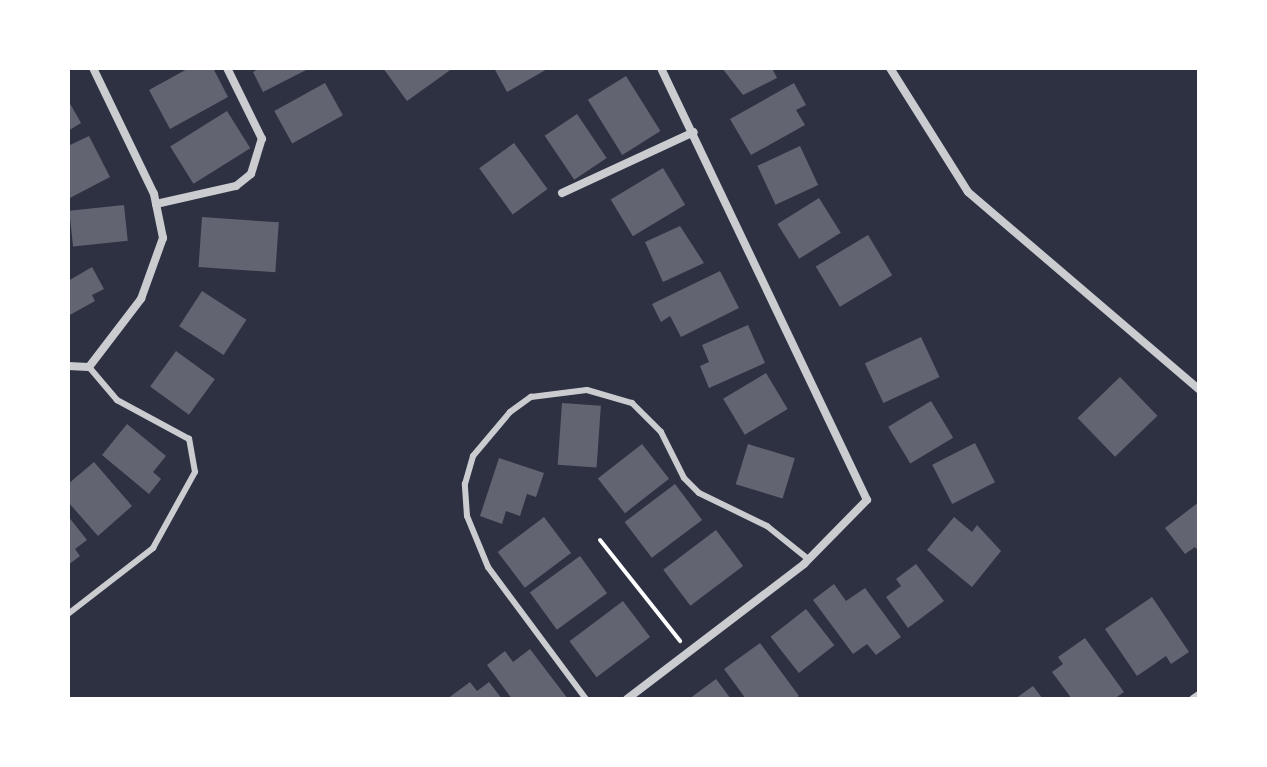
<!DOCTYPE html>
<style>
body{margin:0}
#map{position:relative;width:1267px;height:767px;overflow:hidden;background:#2d3142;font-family:"Archivo Narrow",sans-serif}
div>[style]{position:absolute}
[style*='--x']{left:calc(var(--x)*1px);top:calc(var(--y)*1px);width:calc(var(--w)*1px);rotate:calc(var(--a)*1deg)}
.building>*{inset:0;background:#626471;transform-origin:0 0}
.path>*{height:4px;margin:-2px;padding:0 2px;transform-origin:2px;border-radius:2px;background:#fff}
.service>*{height:6px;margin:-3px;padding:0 3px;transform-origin:3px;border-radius:3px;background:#caccd0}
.minor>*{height:8px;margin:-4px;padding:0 4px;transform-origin:4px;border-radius:4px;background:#caccd0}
span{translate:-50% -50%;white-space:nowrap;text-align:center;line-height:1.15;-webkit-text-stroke:6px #fff;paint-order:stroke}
.frame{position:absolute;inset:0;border:70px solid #fff;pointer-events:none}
</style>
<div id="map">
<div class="building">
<div style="clip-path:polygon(189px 68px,213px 68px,228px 97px,170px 129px,149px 90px)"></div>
<div style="clip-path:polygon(260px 68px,310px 68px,263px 92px,253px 72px)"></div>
<div style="clip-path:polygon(383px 68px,453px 68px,407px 101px)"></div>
<div style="clip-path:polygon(494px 68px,549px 68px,507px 92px)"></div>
<div style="clip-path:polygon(722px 68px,772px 68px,777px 78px,743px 95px)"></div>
<div style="left:626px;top:76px;width:65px;height:45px;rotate:58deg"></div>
<div style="left:325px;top:83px;width:37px;height:58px;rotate:61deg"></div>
<div style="clip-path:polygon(794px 83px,806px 105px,796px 110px,805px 125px,751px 155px,730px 119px)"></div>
<div style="clip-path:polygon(68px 100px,81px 123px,68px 131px)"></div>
<div style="left:227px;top:111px;width:44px;height:67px;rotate:58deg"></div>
<div style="left:577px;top:114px;width:53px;height:39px;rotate:56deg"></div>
<div style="clip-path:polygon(89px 136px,110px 177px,68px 199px,68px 146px)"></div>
<div style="left:514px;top:143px;width:57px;height:43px;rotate:54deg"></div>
<div style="left:800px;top:146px;width:43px;height:47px;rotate:65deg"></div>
<div style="left:663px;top:168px;width:43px;height:61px;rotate:59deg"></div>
<div style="left:819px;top:198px;width:41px;height:49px;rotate:58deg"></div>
<div style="left:124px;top:205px;width:36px;height:55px;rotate:84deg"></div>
<div style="left:202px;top:217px;width:77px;height:50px;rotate:4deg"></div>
<div style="clip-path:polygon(680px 226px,704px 263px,663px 282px,645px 242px)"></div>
<div style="left:868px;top:235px;width:47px;height:61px;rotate:59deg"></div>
<div style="clip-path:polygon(92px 267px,104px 289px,92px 295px,95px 301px,68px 316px,68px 281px)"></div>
<div style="clip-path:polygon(720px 271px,739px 308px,681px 337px,670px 316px,661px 322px,652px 304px)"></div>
<div style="left:202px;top:291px;width:53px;height:42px;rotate:33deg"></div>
<div style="clip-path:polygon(748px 325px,765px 363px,709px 388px,700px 366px,709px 362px,702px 345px)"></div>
<div style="left:921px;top:337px;width:44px;height:62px;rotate:65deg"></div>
<div style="left:176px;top:351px;width:48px;height:44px;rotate:36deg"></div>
<div style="left:766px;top:373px;width:42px;height:50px;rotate:59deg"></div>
<div style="left:1120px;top:377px;width:54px;height:59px;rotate:46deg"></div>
<div style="left:931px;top:401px;width:43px;height:50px;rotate:59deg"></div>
<div style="left:562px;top:403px;width:39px;height:62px;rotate:4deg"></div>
<div style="clip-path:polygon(127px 424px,166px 456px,153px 472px,161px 479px,149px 494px,102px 455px)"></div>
<div style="left:975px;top:443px;width:44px;height:48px;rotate:63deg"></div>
<div style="left:642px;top:444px;width:44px;height:56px;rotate:52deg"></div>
<div style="left:748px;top:444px;width:49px;height:42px;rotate:17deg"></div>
<div style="clip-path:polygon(499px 458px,544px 473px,536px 497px,527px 494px,520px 516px,506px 511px,502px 524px,480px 516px)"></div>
<div style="clip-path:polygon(94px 462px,132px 506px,98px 536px,68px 502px,68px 484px)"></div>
<div style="left:675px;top:484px;width:45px;height:63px;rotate:53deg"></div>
<div style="clip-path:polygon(1199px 502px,1199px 552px,1195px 547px,1185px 554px,1165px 528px)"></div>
<div style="clip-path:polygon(68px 516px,87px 540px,75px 549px,80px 556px,68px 565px)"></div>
<div style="left:544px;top:517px;width:45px;height:58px;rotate:53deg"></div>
<div style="clip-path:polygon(954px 517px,972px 532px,977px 525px,1001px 551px,972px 587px,927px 550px)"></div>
<div style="left:716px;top:530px;width:45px;height:66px;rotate:53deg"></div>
<div style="left:580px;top:556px;width:46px;height:62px;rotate:54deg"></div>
<div style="clip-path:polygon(916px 564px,944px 601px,908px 628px,886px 597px,901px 586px,896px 579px)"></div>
<div style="clip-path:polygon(834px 584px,846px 601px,865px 588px,901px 637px,876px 655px,867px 644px,853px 654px,813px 600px)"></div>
<div style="clip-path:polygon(1152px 597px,1189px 652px,1171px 664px,1166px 656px,1137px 676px,1105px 629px)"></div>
<div style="left:623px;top:601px;width:45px;height:67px;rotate:53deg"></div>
<div style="left:806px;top:609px;width:46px;height:45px;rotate:52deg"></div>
<div style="clip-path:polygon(1085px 638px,1124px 692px,1114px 699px,1072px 699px,1052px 672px,1063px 664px,1058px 657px)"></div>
<div style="clip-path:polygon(760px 643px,799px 696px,795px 699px,746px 699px,724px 669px)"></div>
<div style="clip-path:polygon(530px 649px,568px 699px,512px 699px,487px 665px,505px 651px,513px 662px)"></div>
<div style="clip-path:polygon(716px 679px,731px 699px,689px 699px)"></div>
<div style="clip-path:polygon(470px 682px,477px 691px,489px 682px,502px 699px,447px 699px)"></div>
<div style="clip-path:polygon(1033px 686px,1043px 699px,1015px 699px)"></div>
</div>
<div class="path">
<div style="--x:600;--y:540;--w:129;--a:51.6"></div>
</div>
<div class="service">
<div style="--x:68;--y:614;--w:108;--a:-37.8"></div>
<div style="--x:153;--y:548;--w:87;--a:-61.1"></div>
<div style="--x:195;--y:472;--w:34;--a:-100"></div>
<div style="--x:189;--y:439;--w:82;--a:-151.6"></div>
<div style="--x:117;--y:400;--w:43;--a:-130.3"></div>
<div style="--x:586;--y:699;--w:164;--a:-126.6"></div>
<div style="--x:488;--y:567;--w:55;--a:-112.4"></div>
<div style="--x:467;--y:516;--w:32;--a:-94"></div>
<div style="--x:465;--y:484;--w:29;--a:-74"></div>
<div style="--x:473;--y:456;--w:57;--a:-49.9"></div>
<div style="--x:510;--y:412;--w:26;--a:-36"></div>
<div style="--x:531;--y:397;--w:56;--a:-7.1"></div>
<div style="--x:587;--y:390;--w:47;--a:16.1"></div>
<div style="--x:632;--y:403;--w:41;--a:45"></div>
<div style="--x:661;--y:432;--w:51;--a:63.4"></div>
<div style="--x:684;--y:478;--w:21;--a:45"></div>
<div style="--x:699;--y:493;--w:76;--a:25.9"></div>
<div style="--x:767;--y:526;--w:53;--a:38.8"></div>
</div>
<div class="minor">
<div style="--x:890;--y:68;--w:146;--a:57.8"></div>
<div style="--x:968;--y:192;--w:304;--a:40.5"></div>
<div style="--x:562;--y:193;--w:145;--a:-24.8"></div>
<div style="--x:156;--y:204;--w:82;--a:-12.7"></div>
<div style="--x:236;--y:186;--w:19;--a:-39"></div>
<div style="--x:251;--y:174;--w:37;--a:-73"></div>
<div style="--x:262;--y:139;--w:79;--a:-116.2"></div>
<div style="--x:68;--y:366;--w:21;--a:3"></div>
<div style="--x:89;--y:367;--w:86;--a:-52.6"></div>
<div style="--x:141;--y:299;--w:65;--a:-70.2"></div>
<div style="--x:163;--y:238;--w:45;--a:-101.6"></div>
<div style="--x:154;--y:194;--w:140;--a:-115.8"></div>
<div style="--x:627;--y:699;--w:223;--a:-37.3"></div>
<div style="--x:804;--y:564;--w:90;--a:-45.5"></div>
<div style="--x:867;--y:500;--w:479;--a:-115.5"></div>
<div style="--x:1193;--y:699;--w:7;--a:-34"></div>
</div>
<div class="frame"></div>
</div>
